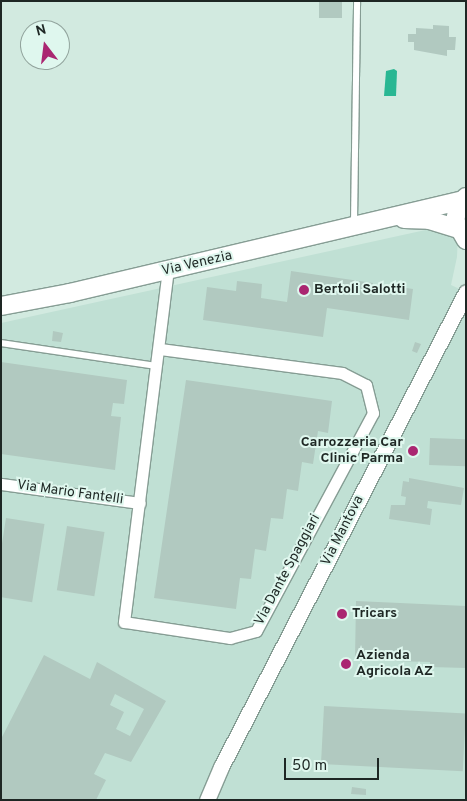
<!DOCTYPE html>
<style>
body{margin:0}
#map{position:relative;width:467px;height:801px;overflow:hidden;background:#d2eae0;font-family:Overpass,sans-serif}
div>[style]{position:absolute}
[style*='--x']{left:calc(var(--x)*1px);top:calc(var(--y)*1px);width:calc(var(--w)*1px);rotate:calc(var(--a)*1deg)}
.built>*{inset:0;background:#c0e0d4}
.water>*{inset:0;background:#29b793}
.building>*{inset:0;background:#b1c9c0;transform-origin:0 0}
.roads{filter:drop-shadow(1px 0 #869d94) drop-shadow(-1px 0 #869d94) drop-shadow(0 1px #869d94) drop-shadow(0 -1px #869d94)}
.lane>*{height:5.5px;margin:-2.75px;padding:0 2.75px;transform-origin:2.75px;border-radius:2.75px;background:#fff}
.street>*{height:11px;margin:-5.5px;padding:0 5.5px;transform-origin:5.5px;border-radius:5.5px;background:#fff}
.secondary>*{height:15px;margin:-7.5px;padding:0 7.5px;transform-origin:7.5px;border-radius:7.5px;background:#fff}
.primary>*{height:18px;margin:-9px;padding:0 9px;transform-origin:9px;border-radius:9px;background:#fff}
.dots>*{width:14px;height:14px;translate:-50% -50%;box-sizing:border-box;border:2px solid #dff7ee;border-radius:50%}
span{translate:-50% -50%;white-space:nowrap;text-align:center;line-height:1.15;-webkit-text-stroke:4px #dff7ee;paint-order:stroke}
.street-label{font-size:14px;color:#1e2724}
.poi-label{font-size:14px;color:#1e2724;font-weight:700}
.left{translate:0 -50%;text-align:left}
.right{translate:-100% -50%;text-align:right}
.frame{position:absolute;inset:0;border:2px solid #1e2724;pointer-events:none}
.north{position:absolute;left:20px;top:20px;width:50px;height:50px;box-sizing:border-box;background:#dff7ee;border:1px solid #92a49d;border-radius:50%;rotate:345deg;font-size:14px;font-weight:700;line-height:20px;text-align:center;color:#1e2724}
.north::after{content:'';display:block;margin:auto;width:18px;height:22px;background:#aa2671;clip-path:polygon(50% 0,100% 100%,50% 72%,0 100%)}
.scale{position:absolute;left:284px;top:758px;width:95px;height:22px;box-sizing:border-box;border:2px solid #1e2724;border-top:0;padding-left:6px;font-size:15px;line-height:18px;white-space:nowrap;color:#1e2724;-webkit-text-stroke:4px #dff7ee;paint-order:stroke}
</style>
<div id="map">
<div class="built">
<div style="clip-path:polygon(430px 229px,458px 233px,457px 257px,451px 285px,466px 292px,466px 800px,1px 800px,1px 323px)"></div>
</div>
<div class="water">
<div style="clip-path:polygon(394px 69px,397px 71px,396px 96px,384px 96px,386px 71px)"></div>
</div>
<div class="building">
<div style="left:319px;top:1px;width:23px;height:17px"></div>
<div style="clip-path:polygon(433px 25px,449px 26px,449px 37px,456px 37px,455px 50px,447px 50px,447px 56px,414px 50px,414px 42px,408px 42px,408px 34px,416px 34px,416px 28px,433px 29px)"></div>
<div style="clip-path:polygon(291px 271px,373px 283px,372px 289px,392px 292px,393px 286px,413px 289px,409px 320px,327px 308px,323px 337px,203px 320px,207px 287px,236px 291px,237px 281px,262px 284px,261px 298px,287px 302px)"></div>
<div style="clip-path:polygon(53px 331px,63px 333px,61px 342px,52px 341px)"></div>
<div style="clip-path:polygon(415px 342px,421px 344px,417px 353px,412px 351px)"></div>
<div style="clip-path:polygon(1px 362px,127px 380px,124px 404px,113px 403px,111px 416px,121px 417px,115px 470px,1px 454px)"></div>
<div style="clip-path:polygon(186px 380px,332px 401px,328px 433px,318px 431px,313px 464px,302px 462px,298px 491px,287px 489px,283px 519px,271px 518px,266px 551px,255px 549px,251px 579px,240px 578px,236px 609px,154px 598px)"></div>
<div style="left:430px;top:438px;width:36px;height:27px;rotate:2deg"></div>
<div style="clip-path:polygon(409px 478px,464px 488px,461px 505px,428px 501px,427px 508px,432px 509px,430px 525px,389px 519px,391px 505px,405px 505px,406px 497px,401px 496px,403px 481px,409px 482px)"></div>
<div style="left:6px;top:518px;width:39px;height:79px;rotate:9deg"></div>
<div style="left:67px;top:526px;width:38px;height:65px;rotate:9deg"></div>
<div style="clip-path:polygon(356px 601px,466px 606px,466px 668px,430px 667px,430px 662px,393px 661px,394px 658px,355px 657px)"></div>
<div style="clip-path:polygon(evenodd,44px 655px,90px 679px,97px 662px,166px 701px,131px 762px,105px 753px,94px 774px,106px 780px,96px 800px,1px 800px,1px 739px,44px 655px,115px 694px,144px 709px,130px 736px,116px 729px,124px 712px,110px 705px,115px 694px)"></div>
<div style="left:324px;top:706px;width:142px;height:58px;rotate:3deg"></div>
<div style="clip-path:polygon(352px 787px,366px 789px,366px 795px,351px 794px)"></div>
</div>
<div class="roads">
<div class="lane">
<div style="--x:354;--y:223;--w:222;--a:-89.2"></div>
<div style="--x:1;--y:343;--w:157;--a:8.4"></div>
</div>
<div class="street">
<div style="--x:160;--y:349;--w:184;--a:7.5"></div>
<div style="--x:342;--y:373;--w:27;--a:27"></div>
<div style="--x:366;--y:385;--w:29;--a:76"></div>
<div style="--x:373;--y:413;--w:247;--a:118.2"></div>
<div style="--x:256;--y:631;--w:27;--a:165"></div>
<div style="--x:230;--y:638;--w:107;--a:-171.4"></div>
<div style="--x:124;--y:622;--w:354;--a:-82.9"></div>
<div style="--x:1;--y:484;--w:140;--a:7.8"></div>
</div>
<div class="secondary">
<div style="--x:207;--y:800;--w:36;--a:-67"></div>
<div style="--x:221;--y:767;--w:534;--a:-62.72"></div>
</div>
<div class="primary">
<div style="--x:466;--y:197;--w:12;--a:132"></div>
<div style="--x:458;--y:206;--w:15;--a:101"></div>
<div style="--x:455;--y:221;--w:22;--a:60"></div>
<div style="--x:404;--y:219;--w:25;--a:2"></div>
<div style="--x:429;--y:220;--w:28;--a:17"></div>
<div style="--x:1;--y:306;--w:70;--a:-10.7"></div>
<div style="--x:70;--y:293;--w:404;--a:-13.3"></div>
</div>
</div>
<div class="dots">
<div style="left:304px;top:290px;background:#aa2671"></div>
<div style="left:413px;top:451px;background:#aa2671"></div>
<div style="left:342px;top:614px;background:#aa2671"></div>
<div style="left:346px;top:664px;background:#aa2671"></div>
</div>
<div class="street-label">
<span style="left:197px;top:264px;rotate:-13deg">Via Venezia</span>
<span style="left:70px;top:493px;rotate:8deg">Via Mario Fantelli</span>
<span style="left:343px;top:531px;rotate:-63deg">Via Mantova</span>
<span style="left:288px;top:570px;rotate:-62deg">Via Dante Spaggiari</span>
</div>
<div class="poi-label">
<span class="left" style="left:314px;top:290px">Bertoli Salotti</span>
<span class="right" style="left:403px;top:451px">Carrozzeria Car<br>Clinic Parma</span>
<span class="left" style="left:352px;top:614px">Tricars</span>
<span class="left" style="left:356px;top:664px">Azienda<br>Agricola AZ</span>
</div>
<div class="frame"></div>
<div class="north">N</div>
<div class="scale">50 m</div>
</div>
